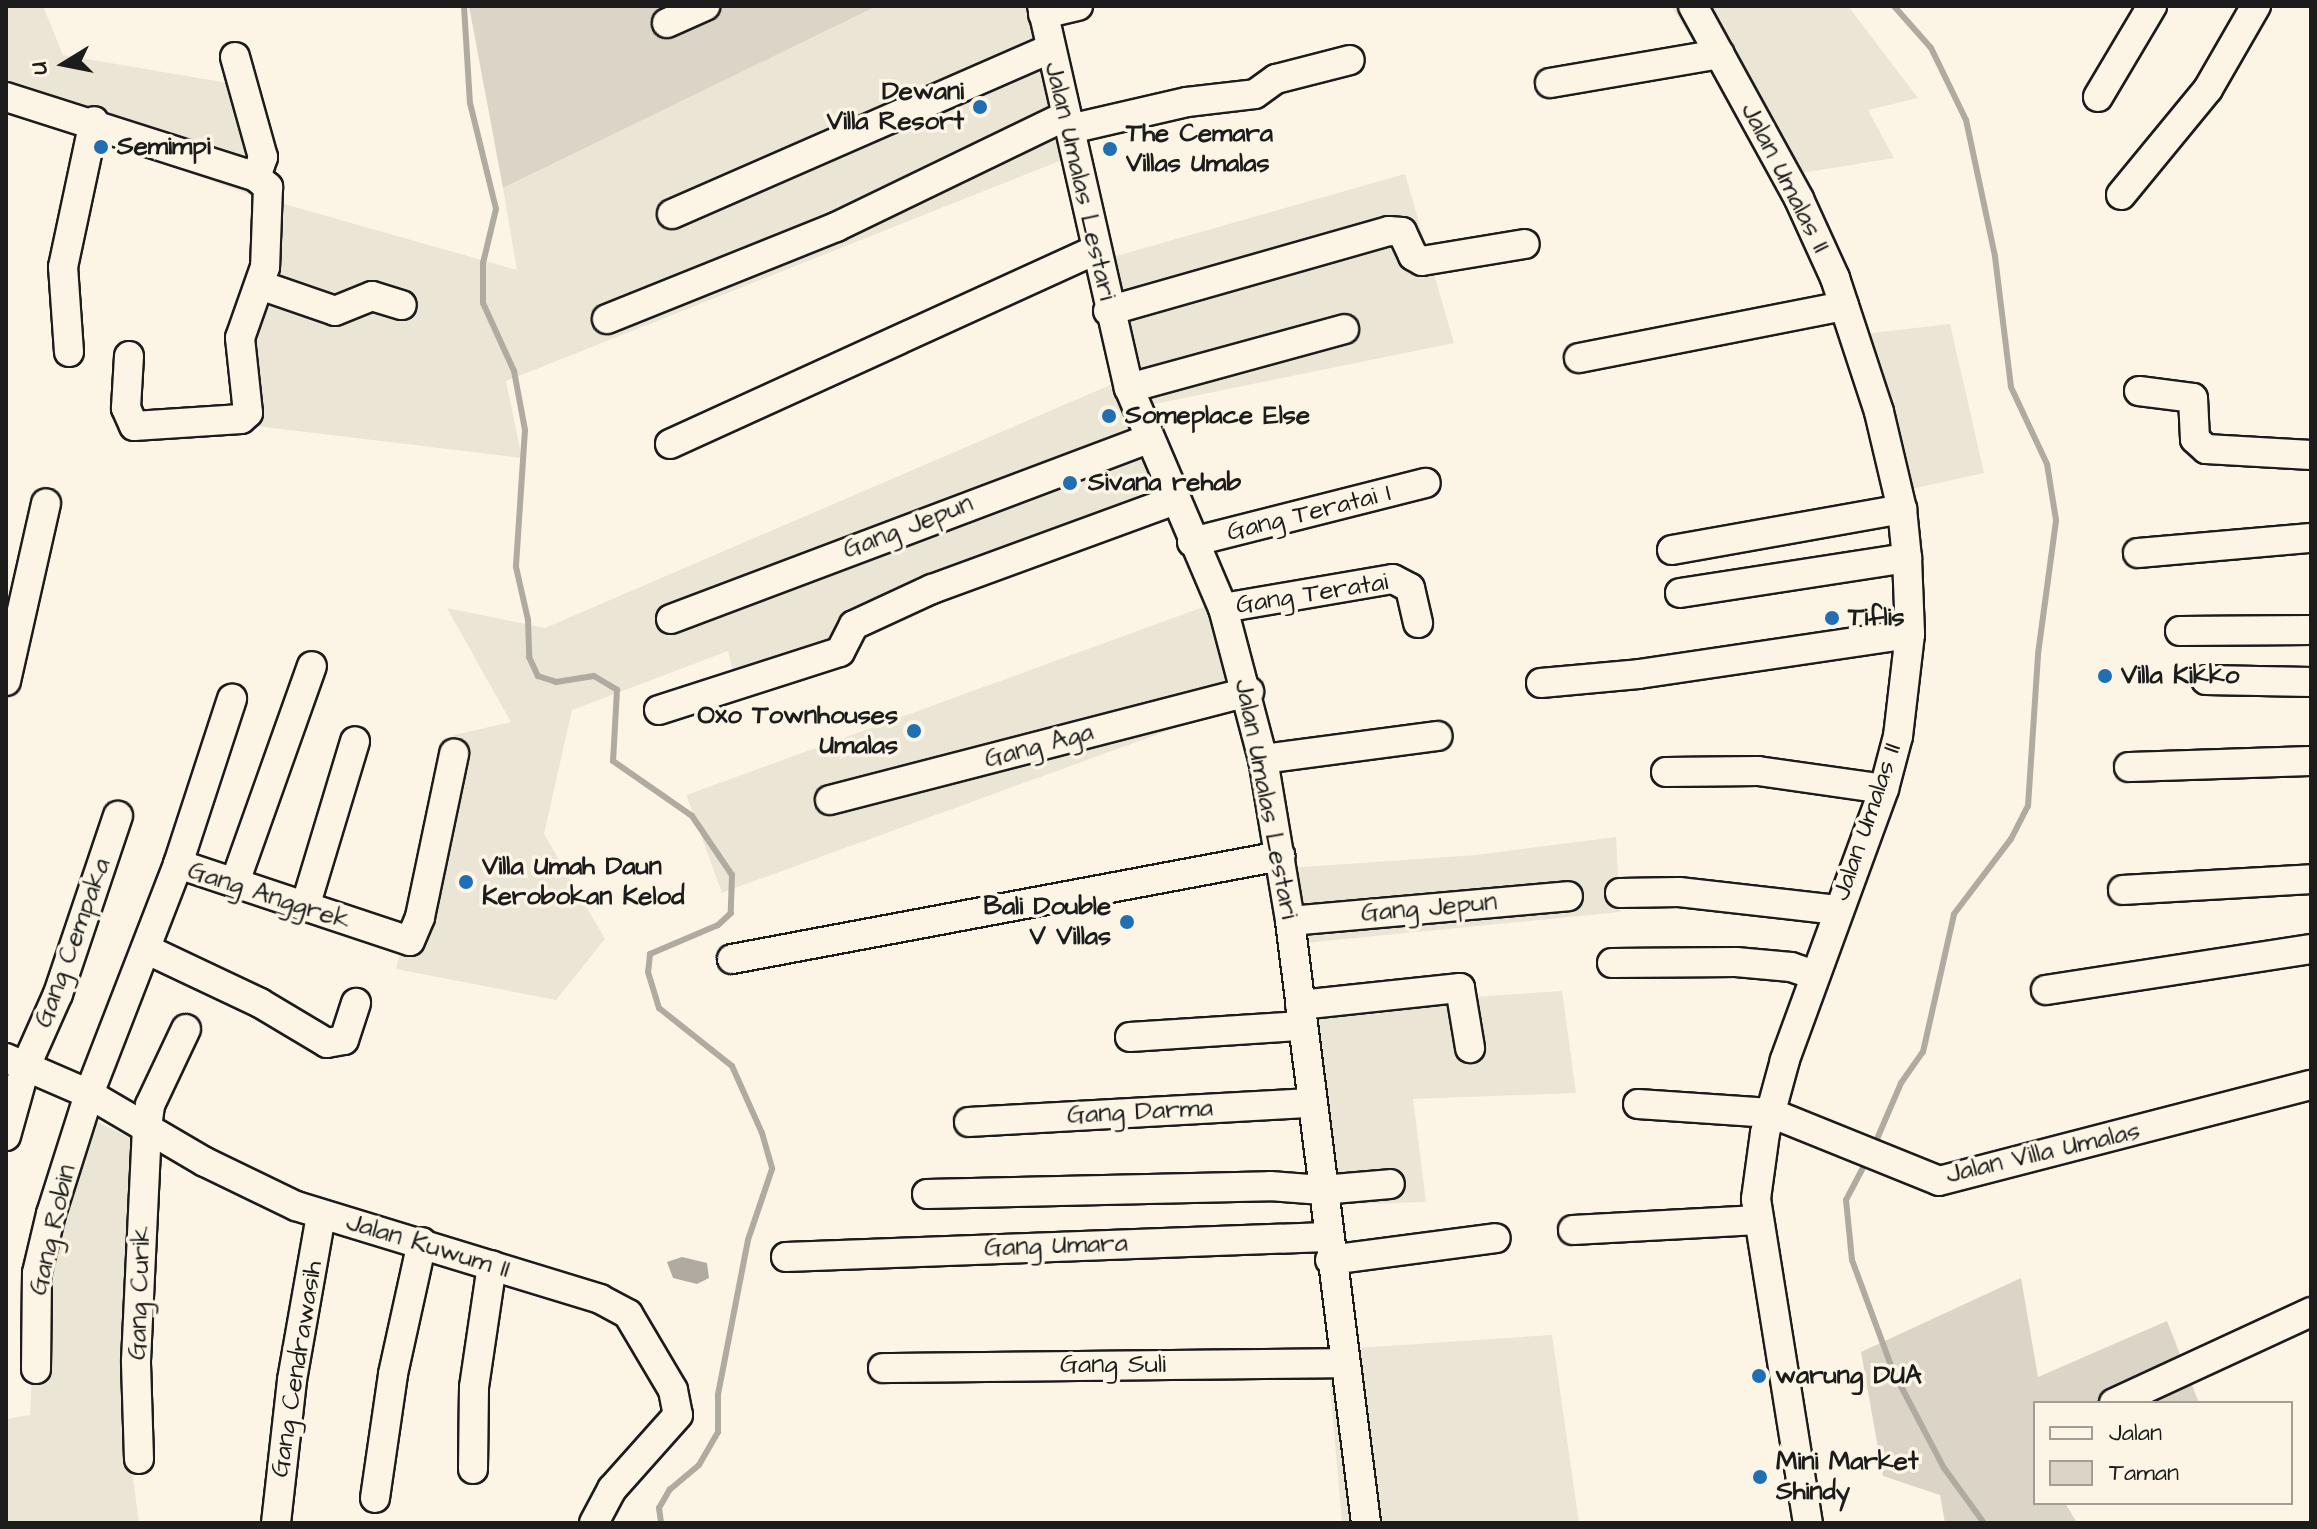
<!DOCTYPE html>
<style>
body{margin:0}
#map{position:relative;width:2317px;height:1529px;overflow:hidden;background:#fcf5e5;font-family:"Architects Daughter",sans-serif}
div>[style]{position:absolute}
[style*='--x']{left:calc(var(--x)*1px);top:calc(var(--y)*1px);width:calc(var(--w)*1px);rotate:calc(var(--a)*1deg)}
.built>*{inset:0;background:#ebe5d6;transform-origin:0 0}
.green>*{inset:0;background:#dbd5c8}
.water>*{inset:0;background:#b0aba1}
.stream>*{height:6px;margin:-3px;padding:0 3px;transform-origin:3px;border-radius:3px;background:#b0aba1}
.roads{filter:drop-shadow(2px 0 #1c1c1c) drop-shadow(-2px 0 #1c1c1c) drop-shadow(0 2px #1c1c1c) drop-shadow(0 -2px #1c1c1c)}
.minor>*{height:28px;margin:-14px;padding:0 14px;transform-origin:14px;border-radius:14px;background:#fcf5e5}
.dots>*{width:22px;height:22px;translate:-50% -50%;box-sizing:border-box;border:4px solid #fcf5e5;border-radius:50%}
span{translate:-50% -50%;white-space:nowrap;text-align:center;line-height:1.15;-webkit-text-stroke:7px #fcf5e5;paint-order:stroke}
.poi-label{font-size:26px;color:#1c1c1c;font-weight:700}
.right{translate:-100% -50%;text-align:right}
.left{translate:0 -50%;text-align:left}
.street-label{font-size:26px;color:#1c1c1c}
.frame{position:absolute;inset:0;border:8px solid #1c1c1c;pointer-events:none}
.legend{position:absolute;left:2033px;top:1401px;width:260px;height:104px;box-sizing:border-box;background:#fcf5e5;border:2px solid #a29e95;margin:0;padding:10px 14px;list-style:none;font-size:24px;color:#1c1c1c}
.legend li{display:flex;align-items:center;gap:16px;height:40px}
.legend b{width:40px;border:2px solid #a29e95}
.north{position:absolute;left:24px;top:24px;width:80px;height:80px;-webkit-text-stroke:6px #fcf5e5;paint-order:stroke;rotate:260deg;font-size:22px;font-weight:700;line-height:32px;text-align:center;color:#1c1c1c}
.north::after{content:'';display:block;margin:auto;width:28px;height:36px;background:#1c1c1c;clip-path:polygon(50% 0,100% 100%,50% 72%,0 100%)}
</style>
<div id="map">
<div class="built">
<div style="clip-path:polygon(6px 6px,43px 6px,63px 55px,234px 84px,252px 195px,517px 270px,503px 188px,877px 6px,1037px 6px,1072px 156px,506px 381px,522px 458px,248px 425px,251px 195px,6px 108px)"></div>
<div style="clip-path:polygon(1671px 6px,1848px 6px,1918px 98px,1868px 110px,1894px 158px,1777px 177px)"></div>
<div style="clip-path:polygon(1405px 174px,1454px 343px,1140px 407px,1173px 513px,886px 624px,738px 692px,728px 651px,572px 710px,544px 834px,605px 939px,556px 1000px,396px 969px,454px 735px,511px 722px,447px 608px,545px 628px,1122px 380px,1095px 262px)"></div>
<div style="clip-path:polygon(1950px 324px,1984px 473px,1893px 493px,1847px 336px)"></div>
<div style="left:1206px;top:606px;width:104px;height:553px;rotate:70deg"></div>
<div style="clip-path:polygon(1616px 837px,1620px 912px,1294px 944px,1289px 868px,1476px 855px)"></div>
<div style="clip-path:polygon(1562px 991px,1576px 1093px,1413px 1099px,1426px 1202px,1322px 1205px,1290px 1009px)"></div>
<div style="clip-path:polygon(94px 1120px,148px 1146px,130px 1456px,139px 1523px,6px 1523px,6px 1419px,30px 1415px,34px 1340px)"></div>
<div style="clip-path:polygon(1552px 1335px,1579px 1523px,1342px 1523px,1327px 1350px)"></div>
</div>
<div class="green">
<div style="clip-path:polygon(469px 6px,877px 6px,503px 188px)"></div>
<div style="clip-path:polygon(2021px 1278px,2038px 1377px,2167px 1321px,2199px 1403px,2035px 1403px,2035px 1503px,2065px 1503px,2077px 1523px,1945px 1523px,1940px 1495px,1883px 1476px,1861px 1352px)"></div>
</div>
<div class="water">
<div style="clip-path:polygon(682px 1257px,707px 1263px,709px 1278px,697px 1284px,673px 1278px,667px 1262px)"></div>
</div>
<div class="stream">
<div style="--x:464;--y:6;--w:97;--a:86.5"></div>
<div style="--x:470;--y:103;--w:109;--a:76.2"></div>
<div style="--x:496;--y:209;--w:56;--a:103.5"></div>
<div style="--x:483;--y:263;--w:40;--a:90"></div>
<div style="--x:483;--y:303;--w:75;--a:65.5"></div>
<div style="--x:514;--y:371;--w:60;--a:79.4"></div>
<div style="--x:525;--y:430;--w:137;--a:93.8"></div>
<div style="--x:516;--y:567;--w:54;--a:77.2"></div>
<div style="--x:528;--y:620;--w:37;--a:88"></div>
<div style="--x:529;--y:657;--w:21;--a:65"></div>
<div style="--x:538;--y:676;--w:19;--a:18"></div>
<div style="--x:556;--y:682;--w:38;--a:-9"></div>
<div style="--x:594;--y:676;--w:27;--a:31"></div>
<div style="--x:617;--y:690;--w:71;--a:93.2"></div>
<div style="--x:613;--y:761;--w:96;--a:34.8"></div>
<div style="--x:692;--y:816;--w:71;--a:55.9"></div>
<div style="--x:732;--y:875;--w:38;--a:92"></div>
<div style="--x:731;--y:913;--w:18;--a:137"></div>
<div style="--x:718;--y:925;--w:74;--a:156.9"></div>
<div style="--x:650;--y:954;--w:18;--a:96"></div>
<div style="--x:648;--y:972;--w:38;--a:73"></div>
<div style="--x:659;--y:1008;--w:93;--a:38.5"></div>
<div style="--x:732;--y:1066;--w:73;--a:65.9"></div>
<div style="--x:762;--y:1133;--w:37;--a:74"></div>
<div style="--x:772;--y:1169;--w:75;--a:108.7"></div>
<div style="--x:748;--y:1240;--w:158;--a:101"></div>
<div style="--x:718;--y:1395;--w:37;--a:90"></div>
<div style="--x:718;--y:1432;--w:38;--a:120"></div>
<div style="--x:699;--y:1465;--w:38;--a:140"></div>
<div style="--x:670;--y:1489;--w:22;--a:120"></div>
<div style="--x:659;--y:1508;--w:15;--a:82"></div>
<div style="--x:1874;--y:1146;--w:69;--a:-66.8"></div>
<div style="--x:1901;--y:1083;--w:38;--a:-55"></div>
<div style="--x:1923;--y:1052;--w:141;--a:-77.3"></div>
<div style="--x:1954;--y:914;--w:94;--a:-52.8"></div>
<div style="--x:2011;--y:839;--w:37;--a:-63"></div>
<div style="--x:2028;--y:806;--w:152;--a:-86.2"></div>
<div style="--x:2038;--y:654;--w:135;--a:-82.3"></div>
<div style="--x:2056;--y:520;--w:57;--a:-99.1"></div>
<div style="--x:2047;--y:464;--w:85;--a:-115.1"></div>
<div style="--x:2011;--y:387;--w:132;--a:-97"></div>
<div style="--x:1995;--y:256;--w:139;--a:-102"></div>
<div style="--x:1966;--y:120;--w:80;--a:-115.9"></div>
<div style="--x:1931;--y:48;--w:56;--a:-131.4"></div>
<div style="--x:1867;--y:1160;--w:45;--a:117.7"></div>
<div style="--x:1846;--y:1200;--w:60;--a:84.3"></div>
<div style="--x:1852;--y:1260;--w:118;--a:69.7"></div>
<div style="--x:1893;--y:1371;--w:110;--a:62.3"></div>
<div style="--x:1944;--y:1468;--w:68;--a:54"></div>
</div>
<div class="roads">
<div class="minor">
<div style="--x:1042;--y:6;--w:392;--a:77.2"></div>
<div style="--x:1129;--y:388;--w:239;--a:66.9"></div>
<div style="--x:1223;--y:608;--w:156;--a:75.2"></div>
<div style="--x:1263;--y:759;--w:164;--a:80.5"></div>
<div style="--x:1290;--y:921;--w:607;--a:82.8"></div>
<div style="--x:1693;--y:6;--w:220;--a:61.2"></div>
<div style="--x:1799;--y:199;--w:87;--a:65.5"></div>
<div style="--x:1835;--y:278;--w:141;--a:71.8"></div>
<div style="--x:1879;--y:412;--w:100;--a:76.7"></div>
<div style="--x:1902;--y:509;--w:49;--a:84.2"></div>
<div style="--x:1907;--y:558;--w:76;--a:87.7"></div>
<div style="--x:1910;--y:634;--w:103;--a:96.7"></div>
<div style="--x:1898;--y:736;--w:55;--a:104.8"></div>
<div style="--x:1884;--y:789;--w:289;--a:110.1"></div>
<div style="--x:1785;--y:1060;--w:76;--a:105.3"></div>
<div style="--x:1765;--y:1133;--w:67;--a:97.8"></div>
<div style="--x:1756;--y:1199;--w:328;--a:80.9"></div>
<div style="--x:1043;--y:14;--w:36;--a:-13"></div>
<div style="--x:667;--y:23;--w:42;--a:-24.1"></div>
<div style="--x:235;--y:57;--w:104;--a:74.4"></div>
<div style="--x:263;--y:157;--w:21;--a:109"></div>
<div style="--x:1550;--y:83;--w:172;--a:-9.7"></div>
<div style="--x:6;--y:97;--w:262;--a:17.7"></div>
<div style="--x:256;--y:177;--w:16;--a:40"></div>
<div style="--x:268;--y:187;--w:80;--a:92.1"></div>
<div style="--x:265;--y:267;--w:75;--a:109.4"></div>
<div style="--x:240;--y:338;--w:75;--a:83.9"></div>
<div style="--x:248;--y:413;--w:9;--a:139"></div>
<div style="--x:241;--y:419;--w:107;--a:176.3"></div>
<div style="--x:134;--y:426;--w:20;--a:-114"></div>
<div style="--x:126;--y:408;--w:52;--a:-86.7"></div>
<div style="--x:2098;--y:97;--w:106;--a:-59.3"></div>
<div style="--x:1070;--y:129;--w:120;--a:-13"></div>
<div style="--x:1187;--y:102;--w:68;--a:-6.7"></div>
<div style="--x:1255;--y:94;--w:26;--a:-36"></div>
<div style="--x:1276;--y:79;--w:76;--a:-14.4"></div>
<div style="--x:2121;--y:195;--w:137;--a:-50.6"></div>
<div style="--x:2208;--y:89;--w:96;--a:-60"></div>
<div style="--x:672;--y:214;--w:412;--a:-23.6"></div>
<div style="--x:260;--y:285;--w:79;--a:19.1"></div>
<div style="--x:335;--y:311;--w:40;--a:-22"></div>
<div style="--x:372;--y:296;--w:31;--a:17"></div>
<div style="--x:1108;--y:311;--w:292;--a:-15.9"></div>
<div style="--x:1389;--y:231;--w:13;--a:4"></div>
<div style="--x:1402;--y:232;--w:26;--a:65"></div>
<div style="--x:1413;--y:256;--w:10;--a:29"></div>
<div style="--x:1422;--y:261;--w:104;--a:-9.4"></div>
<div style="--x:607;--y:319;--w:247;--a:-21.9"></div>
<div style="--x:836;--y:227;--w:255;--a:-25.8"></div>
<div style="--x:69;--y:352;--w:85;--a:-94"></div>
<div style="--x:63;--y:267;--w:149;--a:-78"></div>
<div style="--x:1579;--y:358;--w:270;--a:-11.1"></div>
<div style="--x:1129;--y:388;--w:223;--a:-15.3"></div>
<div style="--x:2139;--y:391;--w:54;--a:7.4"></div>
<div style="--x:2193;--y:398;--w:41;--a:87.2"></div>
<div style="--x:2195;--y:439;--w:15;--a:42"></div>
<div style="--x:2206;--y:449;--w:105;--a:3.3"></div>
<div style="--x:670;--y:444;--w:467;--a:-24.5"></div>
<div style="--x:1192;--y:542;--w:241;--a:-14.2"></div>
<div style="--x:1672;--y:550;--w:234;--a:-10.1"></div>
<div style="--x:2138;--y:553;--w:174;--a:-5"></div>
<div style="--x:1680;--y:593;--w:230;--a:-8.8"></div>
<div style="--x:1223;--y:608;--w:172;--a:-9.7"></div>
<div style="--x:1393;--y:579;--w:19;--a:28"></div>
<div style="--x:1410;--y:588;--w:36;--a:77"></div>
<div style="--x:671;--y:619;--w:510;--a:-20.67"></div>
<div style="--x:2180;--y:631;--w:131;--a:-0.4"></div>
<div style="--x:2206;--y:680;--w:105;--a:1.1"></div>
<div style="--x:6;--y:681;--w:182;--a:-77.3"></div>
<div style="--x:1541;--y:683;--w:98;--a:-5.2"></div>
<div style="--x:1639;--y:674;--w:274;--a:-8.4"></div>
<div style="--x:659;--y:710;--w:190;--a:-17.8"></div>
<div style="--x:840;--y:652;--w:30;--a:-63"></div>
<div style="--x:854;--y:625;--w:86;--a:-24.8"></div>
<div style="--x:932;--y:589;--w:257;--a:-20.1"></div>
<div style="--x:1263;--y:759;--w:176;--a:-7.5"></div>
<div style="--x:2129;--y:767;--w:182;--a:-1.9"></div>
<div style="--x:1666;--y:772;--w:92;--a:-0.6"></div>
<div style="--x:1758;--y:771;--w:127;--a:8.1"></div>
<div style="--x:830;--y:800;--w:433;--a:-14.5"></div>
<div style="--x:178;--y:864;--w:174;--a:-71.9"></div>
<div style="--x:235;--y:882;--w:229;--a:-70.4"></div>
<div style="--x:2123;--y:890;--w:188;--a:-3.3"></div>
<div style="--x:1620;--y:893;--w:59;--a:-1"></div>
<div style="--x:1679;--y:892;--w:159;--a:6.5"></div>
<div style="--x:305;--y:907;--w:173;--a:-73.2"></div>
<div style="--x:1290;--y:921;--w:279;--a:-5.1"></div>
<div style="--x:148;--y:950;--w:124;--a:25.3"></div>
<div style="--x:260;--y:1003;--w:78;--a:30.8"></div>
<div style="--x:327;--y:1043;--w:17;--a:-10"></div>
<div style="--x:344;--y:1040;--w:39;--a:-72"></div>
<div style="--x:732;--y:959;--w:558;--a:-10.64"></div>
<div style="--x:1612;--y:963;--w:124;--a:-0.5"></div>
<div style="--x:1736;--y:962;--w:55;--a:5.2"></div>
<div style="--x:1791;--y:967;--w:24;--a:19"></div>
<div style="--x:2046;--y:990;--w:268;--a:-8.8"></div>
<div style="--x:1300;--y:1005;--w:161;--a:-6.1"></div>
<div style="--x:1460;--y:988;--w:61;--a:80.5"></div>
<div style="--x:1130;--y:1037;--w:172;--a:-3.7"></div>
<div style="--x:6;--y:1058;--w:90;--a:23.4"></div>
<div style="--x:89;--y:1094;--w:134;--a:30.4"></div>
<div style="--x:205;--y:1162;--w:101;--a:25.8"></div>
<div style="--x:296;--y:1206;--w:318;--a:17"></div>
<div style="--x:600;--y:1299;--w:32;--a:28"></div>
<div style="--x:628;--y:1314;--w:88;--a:59.4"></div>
<div style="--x:673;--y:1390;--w:25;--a:79"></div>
<div style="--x:678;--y:1415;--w:99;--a:131.7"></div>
<div style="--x:612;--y:1489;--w:38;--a:118"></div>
<div style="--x:1638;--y:1104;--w:133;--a:3.9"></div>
<div style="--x:1771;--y:1113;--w:181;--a:22"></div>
<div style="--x:1939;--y:1181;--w:384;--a:-14.5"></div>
<div style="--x:969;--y:1122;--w:342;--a:-3.2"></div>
<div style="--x:6;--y:1136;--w:71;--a:-74.4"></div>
<div style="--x:25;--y:1068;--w:81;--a:-66"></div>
<div style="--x:58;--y:994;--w:188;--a:-71.4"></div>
<div style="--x:927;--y:1194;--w:343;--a:-1.3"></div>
<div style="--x:1270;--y:1186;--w:52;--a:4.4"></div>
<div style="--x:1322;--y:1190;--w:68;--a:-5"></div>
<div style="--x:1573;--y:1230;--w:185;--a:-3.1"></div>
<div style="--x:786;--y:1257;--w:541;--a:-2.12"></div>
<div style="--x:1330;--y:1260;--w:167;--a:-7.5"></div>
<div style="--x:883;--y:1368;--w:460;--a:-0.6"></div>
<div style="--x:36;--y:1369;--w:96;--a:-89.4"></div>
<div style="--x:37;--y:1273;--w:61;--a:-76.7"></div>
<div style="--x:51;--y:1214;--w:126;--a:-72.4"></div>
<div style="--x:89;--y:1094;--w:247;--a:-68.8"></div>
<div style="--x:178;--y:864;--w:244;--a:18.4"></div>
<div style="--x:410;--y:941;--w:26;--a:-67"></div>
<div style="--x:420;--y:917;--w:167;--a:-78.2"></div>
<div style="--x:2114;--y:1403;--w:217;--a:-24.8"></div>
<div style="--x:139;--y:1459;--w:98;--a:-91.8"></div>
<div style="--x:136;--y:1361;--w:234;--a:-87.3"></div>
<div style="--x:147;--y:1127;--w:22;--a:-82"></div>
<div style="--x:150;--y:1105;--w:84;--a:-64.7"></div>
<div style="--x:473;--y:1469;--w:82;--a:-89.3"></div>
<div style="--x:474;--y:1387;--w:123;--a:-81.6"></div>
<div style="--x:375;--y:1498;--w:125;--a:-81.7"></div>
<div style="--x:393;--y:1374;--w:135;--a:-77.6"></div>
<div style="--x:276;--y:1523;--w:144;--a:-83.6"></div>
<div style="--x:292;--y:1380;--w:168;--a:-80"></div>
</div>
</div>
<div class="dots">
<div style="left:980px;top:107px;background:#1f6fb2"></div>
<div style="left:101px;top:147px;background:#1f6fb2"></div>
<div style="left:1110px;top:149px;background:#1f6fb2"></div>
<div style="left:1109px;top:416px;background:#1f6fb2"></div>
<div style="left:1070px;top:483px;background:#1f6fb2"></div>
<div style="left:1832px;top:618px;background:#1f6fb2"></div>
<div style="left:2105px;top:676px;background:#1f6fb2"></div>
<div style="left:914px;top:731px;background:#1f6fb2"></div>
<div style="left:466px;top:882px;background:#1f6fb2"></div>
<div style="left:1127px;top:922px;background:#1f6fb2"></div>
<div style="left:1759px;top:1376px;background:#1f6fb2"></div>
<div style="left:1760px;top:1477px;background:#1f6fb2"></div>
</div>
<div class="poi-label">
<span class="right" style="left:964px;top:107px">Dewani<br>Villa Resort</span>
<span class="left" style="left:1126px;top:149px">The Cemara<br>Villas Umalas</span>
<span class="left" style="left:117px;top:147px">Semimpi</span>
<span class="left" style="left:1125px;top:416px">Someplace Else</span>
<span class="left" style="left:1088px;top:483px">Sivana rehab</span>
<span class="left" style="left:1848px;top:618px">Tiflis</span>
<span class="left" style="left:2121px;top:676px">Villa Kikko</span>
<span class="right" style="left:898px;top:731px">Oxo Townhouses<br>Umalas</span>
<span class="left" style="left:482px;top:882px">Villa Umah Daun<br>Kerobokan Kelod</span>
<span class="right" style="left:1111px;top:922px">Bali Double<br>V Villas</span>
<span class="left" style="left:1775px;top:1376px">warung DUA</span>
<span class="left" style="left:1776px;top:1477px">Mini Market<br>Shindy</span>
</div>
<div class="street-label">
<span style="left:1785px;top:178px;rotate:63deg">Jalan Umalas II</span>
<span style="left:1080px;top:181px;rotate:77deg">Jalan Umalas Lestari</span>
<span style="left:1309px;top:513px;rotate:-14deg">Gang Teratai I</span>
<span style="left:908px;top:527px;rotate:-21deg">Gang Jepun</span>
<span style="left:1312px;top:594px;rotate:-9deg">Gang Teratai</span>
<span style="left:1039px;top:746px;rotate:-15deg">Gang Aga</span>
<span style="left:1266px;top:799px;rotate:79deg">Jalan Umalas Lestari</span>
<span style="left:1867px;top:822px;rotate:-71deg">Jalan Umalas II</span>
<span style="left:269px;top:896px;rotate:18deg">Gang Anggrek</span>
<span style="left:1429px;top:908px;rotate:-5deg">Gang Jepun</span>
<span style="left:73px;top:943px;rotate:-70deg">Gang Cempaka</span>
<span style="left:1140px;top:1112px;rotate:-3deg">Gang Darma</span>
<span style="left:2043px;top:1153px;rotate:-13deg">Jalan Villa Umalas</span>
<span style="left:53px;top:1230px;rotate:-77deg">Gang Robin</span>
<span style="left:428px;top:1246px;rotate:17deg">Jalan Kuwum II</span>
<span style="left:1056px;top:1246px;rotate:-2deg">Gang Umara</span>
<span style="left:140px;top:1293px;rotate:-88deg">Gang Curik</span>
<span style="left:1113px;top:1365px">Gang Suli</span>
<span style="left:297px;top:1369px;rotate:-81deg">Gang Cendrawasih</span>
</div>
<div class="frame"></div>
<ul class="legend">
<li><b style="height:10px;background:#fcf5e5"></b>Jalan</li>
<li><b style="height:22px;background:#dbd5c8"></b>Taman</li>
</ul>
<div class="north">U</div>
</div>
